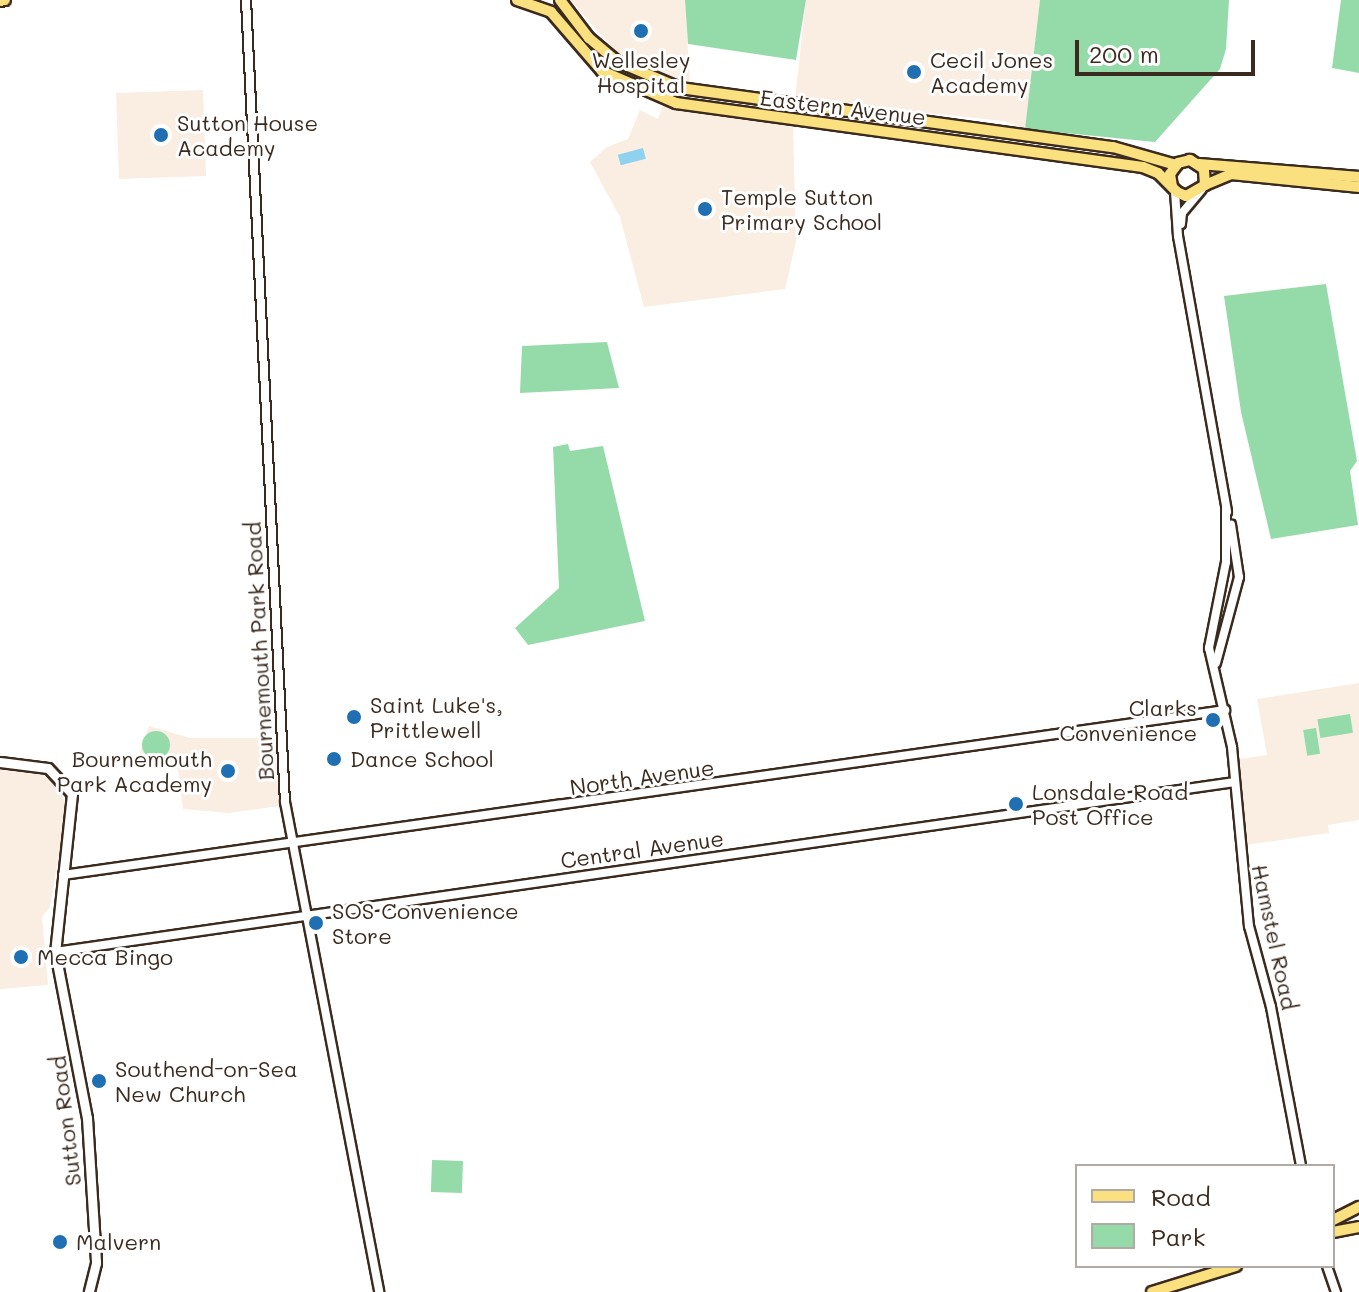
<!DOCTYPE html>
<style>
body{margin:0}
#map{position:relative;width:1359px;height:1292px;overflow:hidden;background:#fff;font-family:Mali,sans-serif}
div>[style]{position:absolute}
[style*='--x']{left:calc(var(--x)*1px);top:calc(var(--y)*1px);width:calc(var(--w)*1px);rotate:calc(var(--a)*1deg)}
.built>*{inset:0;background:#faede2;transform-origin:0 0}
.green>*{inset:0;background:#95dba9;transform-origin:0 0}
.round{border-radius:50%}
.water>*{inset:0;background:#8ed2f0;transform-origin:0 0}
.roads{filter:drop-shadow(2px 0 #3b2a1e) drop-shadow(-2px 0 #3b2a1e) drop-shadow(0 2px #3b2a1e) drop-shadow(0 -2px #3b2a1e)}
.tertiary>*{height:8px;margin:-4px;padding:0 4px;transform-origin:4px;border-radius:4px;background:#fff}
.secondary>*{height:9px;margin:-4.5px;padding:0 4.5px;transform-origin:4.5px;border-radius:4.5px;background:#fff}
.primary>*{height:10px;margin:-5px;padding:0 5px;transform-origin:5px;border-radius:5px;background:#fbe080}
.dots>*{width:22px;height:22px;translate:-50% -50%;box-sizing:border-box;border:4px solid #fff;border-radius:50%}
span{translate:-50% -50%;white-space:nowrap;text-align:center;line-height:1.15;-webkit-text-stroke:6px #fff;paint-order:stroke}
.poi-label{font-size:22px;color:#3b2a1e}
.left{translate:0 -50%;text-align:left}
.right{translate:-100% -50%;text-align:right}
.street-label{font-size:22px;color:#3b2a1e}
.legend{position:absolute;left:1075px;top:1164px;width:260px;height:104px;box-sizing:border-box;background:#fff;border:2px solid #b1aaa5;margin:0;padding:10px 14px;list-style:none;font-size:24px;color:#3b2a1e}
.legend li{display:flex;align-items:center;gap:16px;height:40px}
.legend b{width:40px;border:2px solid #b1aaa5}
.scale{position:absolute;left:1075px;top:40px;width:180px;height:36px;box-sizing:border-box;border:4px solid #3b2a1e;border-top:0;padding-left:10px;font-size:24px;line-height:28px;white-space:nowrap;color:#3b2a1e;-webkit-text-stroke:6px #fff;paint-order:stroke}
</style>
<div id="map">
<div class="built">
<div style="clip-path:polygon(570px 0,685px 0,690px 83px,619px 55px)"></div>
<div style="clip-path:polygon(806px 0,1040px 0,1025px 129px,1004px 121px,795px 99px)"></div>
<div style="left:203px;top:90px;width:86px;height:87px;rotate:88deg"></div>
<div style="clip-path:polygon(663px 105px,793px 126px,796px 242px,785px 289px,644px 307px,620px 217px,590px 162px,607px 147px,628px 139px,640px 110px,658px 119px)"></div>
<div style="clip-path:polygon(1359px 683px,1359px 820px,1328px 825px,1329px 833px,1238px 846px,1233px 760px,1267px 755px,1257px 699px)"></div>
<div style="clip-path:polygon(149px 726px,190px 738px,275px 738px,279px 806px,228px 813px,183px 809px,178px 769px,139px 756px)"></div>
<div style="clip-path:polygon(0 768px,41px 773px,57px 786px,67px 806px,50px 907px,42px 917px,48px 985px,0 989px)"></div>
</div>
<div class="green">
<div style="clip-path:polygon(685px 0,806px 0,796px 60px,688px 44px)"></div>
<div style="clip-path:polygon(1040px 0,1229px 0,1226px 49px,1220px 69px,1155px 142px,1025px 129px)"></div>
<div style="clip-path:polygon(1341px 0,1359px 0,1359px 73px,1332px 68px)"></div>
<div style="clip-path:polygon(1326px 284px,1357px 461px,1350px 471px,1358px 525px,1271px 539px,1241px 412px,1224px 296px)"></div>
<div style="clip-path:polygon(607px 342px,619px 388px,520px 393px,522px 346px)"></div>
<div style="clip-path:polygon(568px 444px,570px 451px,603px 446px,645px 621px,528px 645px,515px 628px,559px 588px,553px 447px)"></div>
<div style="left:1350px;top:714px;width:19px;height:33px;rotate:81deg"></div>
<div style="left:1316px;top:728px;width:26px;height:13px;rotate:81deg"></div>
<div class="round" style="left:142px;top:731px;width:28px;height:28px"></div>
<div style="left:432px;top:1160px;width:31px;height:32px;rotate:2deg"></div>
</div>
<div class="water">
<div style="left:643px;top:148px;width:11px;height:26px;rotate:75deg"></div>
</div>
<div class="roads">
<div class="tertiary">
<div style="--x:246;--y:0;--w:803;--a:87.22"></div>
<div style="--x:285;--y:802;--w:499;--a:79.1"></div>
<div style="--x:1175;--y:191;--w:45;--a:86.2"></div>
<div style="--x:1178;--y:236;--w:280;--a:79.9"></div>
<div style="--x:1181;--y:224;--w:11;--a:-85"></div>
<div style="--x:1182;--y:213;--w:30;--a:-50"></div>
<div style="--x:1226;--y:509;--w:53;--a:90"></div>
<div style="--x:1226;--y:562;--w:88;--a:101.2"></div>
<div style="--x:1209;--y:648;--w:102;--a:76.9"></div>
<div style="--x:1232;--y:747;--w:180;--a:84.6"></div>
<div style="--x:1249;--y:926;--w:84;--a:74.8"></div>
<div style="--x:1271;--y:1007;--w:162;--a:79.3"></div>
<div style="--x:1216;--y:663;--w:89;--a:-75"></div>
<div style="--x:1239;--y:577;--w:53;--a:-98.7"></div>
<div style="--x:63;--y:875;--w:1174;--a:-8.08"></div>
<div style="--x:55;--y:952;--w:1192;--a:-8.2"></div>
<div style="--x:1327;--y:1266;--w:28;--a:71"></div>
</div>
<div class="secondary">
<div style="--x:0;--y:762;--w:48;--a:7.1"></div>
<div style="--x:48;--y:768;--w:35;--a:47"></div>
<div style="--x:72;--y:794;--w:159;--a:96.1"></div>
<div style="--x:55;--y:952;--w:169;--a:79.1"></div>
<div style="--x:87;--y:1118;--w:145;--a:86.4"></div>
<div style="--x:96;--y:1263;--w:30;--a:104"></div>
</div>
<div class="primary">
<div style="--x:517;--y:0;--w:36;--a:19"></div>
<div style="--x:551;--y:12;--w:78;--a:49.2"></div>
<div style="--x:602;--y:71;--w:81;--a:23.4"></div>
<div style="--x:676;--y:103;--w:471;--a:7.8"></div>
<div style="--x:1143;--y:167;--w:16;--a:22"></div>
<div style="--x:1158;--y:173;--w:27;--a:45"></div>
<div style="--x:1177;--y:192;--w:10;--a:24"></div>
<div style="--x:1186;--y:196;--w:22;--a:-30"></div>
<div style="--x:1205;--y:185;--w:16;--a:-94"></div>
<div style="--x:1204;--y:169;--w:17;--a:-147"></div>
<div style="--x:1190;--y:160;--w:12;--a:166"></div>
<div style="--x:1178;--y:163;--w:14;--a:126"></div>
<div style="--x:1170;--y:174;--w:12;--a:81"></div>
<div style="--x:560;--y:0;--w:48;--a:52.7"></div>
<div style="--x:589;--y:38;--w:35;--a:40"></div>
<div style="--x:616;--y:61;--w:69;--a:22.9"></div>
<div style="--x:680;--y:88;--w:437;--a:7.8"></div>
<div style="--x:1113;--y:147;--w:66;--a:15.9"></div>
<div style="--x:0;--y:1;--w:5;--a:-11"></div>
<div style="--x:1199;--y:164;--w:161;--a:4.6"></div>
<div style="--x:1205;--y:185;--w:28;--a:-23"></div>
<div style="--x:1231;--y:174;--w:129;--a:5.8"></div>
<div style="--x:1333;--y:1220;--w:29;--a:-27"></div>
<div style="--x:1333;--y:1232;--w:26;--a:-11"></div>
<div style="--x:1152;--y:1292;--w:88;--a:-17.2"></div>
</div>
</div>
<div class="dots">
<div style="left:641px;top:31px;background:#1f6fb2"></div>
<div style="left:914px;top:72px;background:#1f6fb2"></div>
<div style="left:161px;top:135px;background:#1f6fb2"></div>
<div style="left:705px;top:209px;background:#1f6fb2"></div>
<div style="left:354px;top:717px;background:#1f6fb2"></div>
<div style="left:1213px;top:720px;background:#1f6fb2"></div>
<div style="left:334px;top:759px;background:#1f6fb2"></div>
<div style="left:228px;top:771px;background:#1f6fb2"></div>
<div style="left:1016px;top:804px;background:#1f6fb2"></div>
<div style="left:316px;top:923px;background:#1f6fb2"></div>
<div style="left:21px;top:957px;background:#1f6fb2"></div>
<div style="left:99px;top:1081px;background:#1f6fb2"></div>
<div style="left:60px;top:1242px;background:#1f6fb2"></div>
</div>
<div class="poi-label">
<span style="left:641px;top:72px">Wellesley<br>Hospital</span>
<span class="left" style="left:930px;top:72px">Cecil Jones<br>Academy</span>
<span class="left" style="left:177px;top:135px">Sutton House<br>Academy</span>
<span class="left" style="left:721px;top:209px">Temple Sutton<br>Primary School</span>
<span class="left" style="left:370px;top:717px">Saint Luke's,<br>Prittlewell</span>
<span class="right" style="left:1197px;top:720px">Clarks<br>Convenience</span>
<span class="right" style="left:212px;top:771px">Bournemouth<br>Park Academy</span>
<span class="left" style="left:350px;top:759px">Dance School</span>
<span class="left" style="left:1032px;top:804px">Lonsdale Road<br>Post Office</span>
<span class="left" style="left:332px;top:923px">SOS Convenience<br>Store</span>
<span class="left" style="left:37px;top:957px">Mecca Bingo</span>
<span class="left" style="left:115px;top:1081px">Southend-on-Sea<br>New Church</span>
<span class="left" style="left:76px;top:1242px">Malvern</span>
</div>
<div class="street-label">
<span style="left:843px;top:107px;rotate:7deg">Eastern Avenue</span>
<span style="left:259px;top:651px;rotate:-93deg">Bournemouth Park Road</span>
<span style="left:642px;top:777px;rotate:-8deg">North Avenue</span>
<span style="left:642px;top:849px;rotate:-8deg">Central Avenue</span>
<span style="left:1275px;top:937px;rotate:78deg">Hamstel Road</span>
<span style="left:65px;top:1121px;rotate:-97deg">Sutton Road</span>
</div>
<ul class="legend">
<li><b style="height:10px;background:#fbe080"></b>Road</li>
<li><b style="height:22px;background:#95dba9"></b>Park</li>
</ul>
<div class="scale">200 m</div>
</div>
